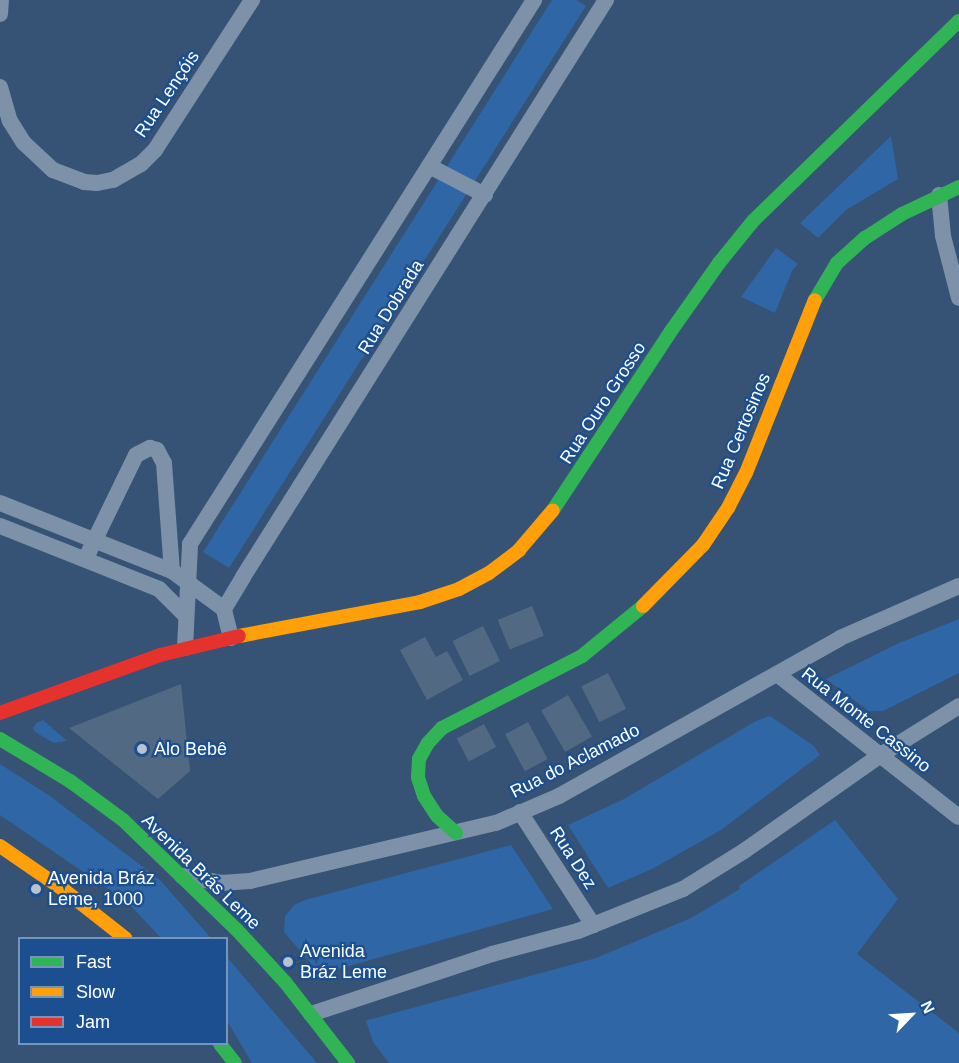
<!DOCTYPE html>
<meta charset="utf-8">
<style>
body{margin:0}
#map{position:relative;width:959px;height:1063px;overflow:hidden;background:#365274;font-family:Helvetica,sans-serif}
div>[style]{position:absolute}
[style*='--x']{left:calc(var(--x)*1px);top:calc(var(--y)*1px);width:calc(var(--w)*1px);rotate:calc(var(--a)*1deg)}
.green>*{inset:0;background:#2f66a5}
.building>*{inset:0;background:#526984;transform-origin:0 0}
.street>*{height:16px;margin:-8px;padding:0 8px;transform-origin:8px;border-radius:8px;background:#7d92a8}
.fast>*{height:14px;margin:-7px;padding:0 7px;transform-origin:7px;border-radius:7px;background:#30b455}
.slow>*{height:14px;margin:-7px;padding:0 7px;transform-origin:7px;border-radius:7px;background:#ff9f0a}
.jam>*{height:14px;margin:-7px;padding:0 7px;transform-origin:7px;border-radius:7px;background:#e5322d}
.dots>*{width:16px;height:16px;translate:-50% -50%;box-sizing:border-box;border:3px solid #1b4f8f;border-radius:50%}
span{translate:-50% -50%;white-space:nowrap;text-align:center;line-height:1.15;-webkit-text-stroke:4.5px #1b4f8f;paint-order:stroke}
.street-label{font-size:18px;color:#fff}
.poi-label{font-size:18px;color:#fff}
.left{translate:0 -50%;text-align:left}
.legend{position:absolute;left:18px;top:937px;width:210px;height:108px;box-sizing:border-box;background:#1b4f8f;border:2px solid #7695bc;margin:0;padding:8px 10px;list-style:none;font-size:18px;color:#fff}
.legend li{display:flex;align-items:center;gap:12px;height:30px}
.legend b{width:30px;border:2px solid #7695bc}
.north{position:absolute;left:881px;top:985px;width:60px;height:60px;-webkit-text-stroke:4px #1b4f8f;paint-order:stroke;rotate:65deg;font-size:16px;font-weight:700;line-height:24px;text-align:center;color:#fff}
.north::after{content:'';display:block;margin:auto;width:21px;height:27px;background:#fff;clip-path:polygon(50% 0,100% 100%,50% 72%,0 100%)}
</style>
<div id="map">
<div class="green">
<div style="clip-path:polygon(552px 0,576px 0,586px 6px,229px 568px,203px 552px)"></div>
<div style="clip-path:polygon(891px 136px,898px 179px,846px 210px,818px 238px,800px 223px)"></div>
<div style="clip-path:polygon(776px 248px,798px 264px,792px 271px,775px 313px,741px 297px)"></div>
<div style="clip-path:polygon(959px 619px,959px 673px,883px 711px,869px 711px,826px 679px,899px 643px)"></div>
<div style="clip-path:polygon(770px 716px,814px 746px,820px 755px,721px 830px,652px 869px,608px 888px,568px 825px,624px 799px,756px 721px)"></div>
<div style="clip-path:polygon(43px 720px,67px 741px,54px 743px,35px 732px,33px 728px,36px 723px)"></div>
<div style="clip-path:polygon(0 764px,50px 796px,160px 880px,211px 938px,161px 938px,127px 902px,0 815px)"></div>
<div style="clip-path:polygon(835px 820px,898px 899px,857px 954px,959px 1033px,959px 1063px,389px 1063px,373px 1042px,366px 1021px,368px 1020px,596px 958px,691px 918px,740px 889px,739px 886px)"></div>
<div style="clip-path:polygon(511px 845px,553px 909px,320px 974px,284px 932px,285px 916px,294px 905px,305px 900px)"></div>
<div style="clip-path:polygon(227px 957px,317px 1063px,252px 1063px,227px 1021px)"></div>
</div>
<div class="building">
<div style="left:532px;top:606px;width:32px;height:37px;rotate:68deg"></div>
<div style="left:483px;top:626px;width:39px;height:34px;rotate:64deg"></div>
<div style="clip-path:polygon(425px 637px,436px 657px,447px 651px,463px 680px,427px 700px,400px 650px)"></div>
<div style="left:608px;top:673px;width:40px;height:30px;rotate:63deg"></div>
<div style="clip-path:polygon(181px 684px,190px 771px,158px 799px,69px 728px)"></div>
<div style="left:568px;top:695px;width:48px;height:31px;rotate:60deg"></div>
<div style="left:528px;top:722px;width:42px;height:26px;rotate:62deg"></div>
<div style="left:484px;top:724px;width:26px;height:31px;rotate:62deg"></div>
</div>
<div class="street">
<div style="--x:0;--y:14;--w:14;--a:-86"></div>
<div style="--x:0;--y:87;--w:35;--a:74"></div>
<div style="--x:10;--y:121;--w:26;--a:58"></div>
<div style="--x:24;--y:143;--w:40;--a:43"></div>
<div style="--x:53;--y:170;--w:33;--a:21"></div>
<div style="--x:84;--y:182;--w:13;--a:4"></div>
<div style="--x:97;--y:183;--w:16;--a:-11"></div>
<div style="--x:113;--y:180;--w:32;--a:-30"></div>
<div style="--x:141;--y:164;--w:20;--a:-45"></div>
<div style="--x:155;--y:150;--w:179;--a:-57.1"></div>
<div style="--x:429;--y:166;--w:63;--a:27.4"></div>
<div style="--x:939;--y:195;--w:41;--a:84.4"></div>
<div style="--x:943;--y:236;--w:64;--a:75.5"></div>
<div style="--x:0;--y:503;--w:185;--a:21.6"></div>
<div style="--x:172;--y:571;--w:64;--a:36.2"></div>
<div style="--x:0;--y:526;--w:171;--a:21.6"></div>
<div style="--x:159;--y:589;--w:37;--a:45"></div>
<div style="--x:86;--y:558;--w:114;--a:-64.1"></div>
<div style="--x:136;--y:455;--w:16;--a:-27"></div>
<div style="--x:150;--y:448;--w:7;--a:16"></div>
<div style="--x:157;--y:450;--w:15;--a:62"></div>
<div style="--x:164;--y:463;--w:108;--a:85.8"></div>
<div style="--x:231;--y:638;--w:30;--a:-104"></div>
<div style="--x:224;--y:609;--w:37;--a:-59"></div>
<div style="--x:243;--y:577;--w:682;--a:-57.83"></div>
<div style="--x:185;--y:648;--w:104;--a:-87.2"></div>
<div style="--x:190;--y:544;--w:644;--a:-57.69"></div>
<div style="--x:777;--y:674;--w:231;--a:38.2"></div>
<div style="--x:520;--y:812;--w:135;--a:57.1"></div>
<div style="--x:182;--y:876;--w:40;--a:10"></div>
<div style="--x:221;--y:883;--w:29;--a:-4"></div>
<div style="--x:250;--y:881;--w:253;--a:-13.3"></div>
<div style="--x:496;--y:823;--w:69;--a:-23.2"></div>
<div style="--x:559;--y:796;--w:322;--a:-29.3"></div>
<div style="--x:840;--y:638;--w:130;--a:-23.6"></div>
<div style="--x:311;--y:1014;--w:191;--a:-18.3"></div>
<div style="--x:492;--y:954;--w:89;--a:-15"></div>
<div style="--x:578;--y:931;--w:113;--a:-21.8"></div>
<div style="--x:683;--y:889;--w:72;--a:-31.9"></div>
<div style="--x:744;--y:851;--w:165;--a:-35.1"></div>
<div style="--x:879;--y:756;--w:94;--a:-32"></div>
</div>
<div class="fast">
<div style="--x:815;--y:300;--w:43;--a:-59.3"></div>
<div style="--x:837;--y:263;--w:38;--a:-42"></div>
<div style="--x:865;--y:238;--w:44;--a:-33"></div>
<div style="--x:902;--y:214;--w:63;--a:-25.3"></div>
<div style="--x:553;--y:510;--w:214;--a:-56.6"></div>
<div style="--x:671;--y:331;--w:83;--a:-54.8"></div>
<div style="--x:719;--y:263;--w:54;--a:-51"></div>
<div style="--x:753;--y:221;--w:287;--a:-44.2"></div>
<div style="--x:0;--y:739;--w:82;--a:31"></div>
<div style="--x:70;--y:781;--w:66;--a:36.3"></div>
<div style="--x:123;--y:820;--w:158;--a:44"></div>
<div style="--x:237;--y:930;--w:71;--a:47.3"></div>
<div style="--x:285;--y:982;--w:103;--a:52.1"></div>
<div style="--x:456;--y:833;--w:25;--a:-138"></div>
<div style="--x:437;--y:816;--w:24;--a:-123"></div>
<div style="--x:424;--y:796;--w:20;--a:-108"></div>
<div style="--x:418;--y:777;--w:18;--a:-87"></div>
<div style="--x:419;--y:759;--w:18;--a:-61"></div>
<div style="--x:428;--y:743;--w:21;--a:-47"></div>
<div style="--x:442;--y:728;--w:157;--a:-27.2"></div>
<div style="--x:582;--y:656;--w:79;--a:-39.3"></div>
<div style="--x:220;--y:1044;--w:24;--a:52"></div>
</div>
<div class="slow">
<div style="--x:643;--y:606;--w:86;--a:-45.5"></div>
<div style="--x:703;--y:545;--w:45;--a:-56"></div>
<div style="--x:728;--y:508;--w:39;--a:-63"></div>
<div style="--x:746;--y:473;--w:186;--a:-68.3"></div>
<div style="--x:239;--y:636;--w:184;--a:-10.6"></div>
<div style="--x:420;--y:602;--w:41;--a:-18.4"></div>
<div style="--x:459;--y:589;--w:34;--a:-28"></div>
<div style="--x:489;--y:573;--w:38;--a:-37"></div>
<div style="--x:519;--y:550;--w:52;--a:-49.6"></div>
<div style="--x:0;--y:846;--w:78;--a:34.5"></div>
<div style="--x:64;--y:890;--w:78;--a:38.2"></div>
</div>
<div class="jam">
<div style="--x:0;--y:713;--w:170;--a:-19.9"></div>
<div style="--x:160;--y:655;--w:81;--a:-13.5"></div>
</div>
<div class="dots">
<div style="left:142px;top:749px;background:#b9c2ce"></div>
<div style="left:36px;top:889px;background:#b9c2ce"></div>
<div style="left:288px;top:962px;background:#b9c2ce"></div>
</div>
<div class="street-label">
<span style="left:167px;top:94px;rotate:-56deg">Rua Lençóis</span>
<span style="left:391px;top:307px;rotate:-58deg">Rua Dobrada</span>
<span style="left:603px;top:403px;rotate:-57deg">Rua Ouro Grosso</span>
<span style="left:741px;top:431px;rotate:-67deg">Rua Certosinos</span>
<span style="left:866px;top:720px;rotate:38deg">Rua Monte Cassino</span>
<span style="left:575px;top:761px;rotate:-27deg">Rua do Aclamado</span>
<span style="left:573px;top:858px;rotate:57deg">Rua Dez</span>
<span style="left:201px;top:872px;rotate:44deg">Avenida Brás Leme</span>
</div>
<div class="poi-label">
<span class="left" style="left:154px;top:749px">Alo Bebê</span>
<span class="left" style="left:48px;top:889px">Avenida Bráz<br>Leme, 1000</span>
<span class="left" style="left:300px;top:962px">Avenida<br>Bráz Leme</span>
</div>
<ul class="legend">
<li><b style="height:8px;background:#30b455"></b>Fast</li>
<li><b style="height:8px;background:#ff9f0a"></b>Slow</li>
<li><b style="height:8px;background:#e5322d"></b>Jam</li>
</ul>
<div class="north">N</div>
</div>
